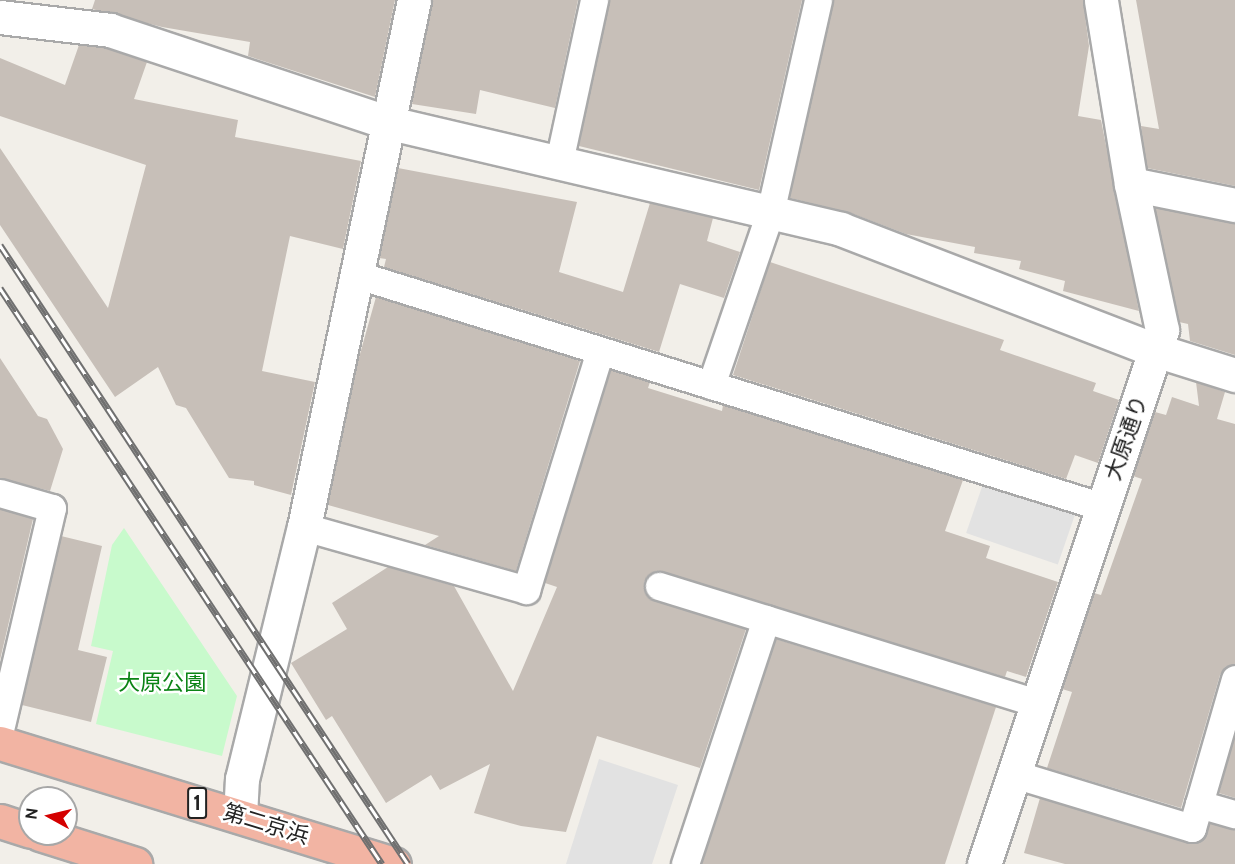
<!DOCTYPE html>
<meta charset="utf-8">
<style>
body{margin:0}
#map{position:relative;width:1235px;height:864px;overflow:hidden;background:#f2efe9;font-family:Cabin,"Noto Sans JP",sans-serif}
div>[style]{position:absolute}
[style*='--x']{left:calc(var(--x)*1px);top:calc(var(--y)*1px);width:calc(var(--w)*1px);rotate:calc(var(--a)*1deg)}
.park>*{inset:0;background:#c8facc}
.parking>*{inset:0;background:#e2e2e2;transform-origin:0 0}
.building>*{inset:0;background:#c7bfb8}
.roads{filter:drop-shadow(2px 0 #a9a9a9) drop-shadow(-2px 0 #a9a9a9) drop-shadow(0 2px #a9a9a9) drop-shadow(0 -2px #a9a9a9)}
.service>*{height:27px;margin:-13.5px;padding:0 13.5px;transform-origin:13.5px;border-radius:13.5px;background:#fff}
.minor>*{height:33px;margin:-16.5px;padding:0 16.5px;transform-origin:16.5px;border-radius:16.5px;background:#fff}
.trunk>*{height:33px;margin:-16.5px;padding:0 16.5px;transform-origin:16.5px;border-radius:16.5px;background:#f2b4a3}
.rail>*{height:7px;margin-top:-3.5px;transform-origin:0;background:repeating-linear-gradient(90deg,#fff 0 14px,#707070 0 28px);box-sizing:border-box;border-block:2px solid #707070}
span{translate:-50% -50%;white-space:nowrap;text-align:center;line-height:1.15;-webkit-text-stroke:5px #fff;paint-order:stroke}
.shield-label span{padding:2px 4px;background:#fff;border:2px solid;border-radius:4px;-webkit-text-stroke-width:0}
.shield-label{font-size:21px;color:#222;font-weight:700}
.street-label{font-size:22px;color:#222}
.park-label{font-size:22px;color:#0c8416}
.north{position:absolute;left:18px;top:786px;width:60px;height:60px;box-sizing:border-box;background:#fff;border:2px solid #a7a7a7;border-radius:50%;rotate:278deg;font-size:16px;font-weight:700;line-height:24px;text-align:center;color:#222}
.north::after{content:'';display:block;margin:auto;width:21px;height:27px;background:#d40000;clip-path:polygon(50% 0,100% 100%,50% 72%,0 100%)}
</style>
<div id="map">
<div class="park">
<div style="clip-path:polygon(124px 528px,237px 696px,222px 756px,96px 724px,113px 651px,91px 646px,112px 545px)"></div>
</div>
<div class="parking">
<div style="left:984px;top:481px;width:97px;height:55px;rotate:19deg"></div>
<div style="clip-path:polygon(599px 759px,678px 785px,652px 864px,566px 864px)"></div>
</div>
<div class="building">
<div style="clip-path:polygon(95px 0,395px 0,375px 97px,248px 56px,250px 42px,162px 27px,92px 9px)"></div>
<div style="clip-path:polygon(432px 0,578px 0,555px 108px,480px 90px,476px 114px,412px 104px)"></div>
<div style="clip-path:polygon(609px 0,802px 0,759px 190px,579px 146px)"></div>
<div style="clip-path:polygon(833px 0,1083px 0,1089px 46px,1078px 116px,1101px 120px,1139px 311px,1063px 291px,1065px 281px,1019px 269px,1021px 261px,974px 253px,975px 247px,906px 234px,848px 212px,790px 198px)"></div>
<div style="clip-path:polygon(1136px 0,1235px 0,1235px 186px,1147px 168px,1141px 126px,1159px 129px)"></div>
<div style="clip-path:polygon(79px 45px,106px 48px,147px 62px,134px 99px,238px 120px,235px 137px,361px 161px,343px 249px,290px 236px,262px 371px,315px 382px,291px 495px,254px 485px,254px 481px,229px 478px,186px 408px,176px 405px,158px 367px,115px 397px,0 225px,0 148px,108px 308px,146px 165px,0 116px,0 58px,65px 85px)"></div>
<div style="clip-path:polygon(398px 168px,577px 202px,559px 272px,623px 292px,650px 203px,713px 218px,707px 241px,740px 252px,724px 298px,680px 284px,659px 352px,384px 267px,386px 259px,379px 258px)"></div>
<div style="clip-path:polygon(1155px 208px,1235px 223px,1235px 355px,1190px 341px,1188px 324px,1179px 322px)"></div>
<div style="clip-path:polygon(770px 262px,1004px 340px,1000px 350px,1096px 383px,1093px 391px,1119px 400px,1098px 463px,1075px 455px,1066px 479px,733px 375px)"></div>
<div style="clip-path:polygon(376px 297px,580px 361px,516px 571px,425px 545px,439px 536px,328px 505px,358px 361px)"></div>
<div style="clip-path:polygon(0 358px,38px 416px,47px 419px,63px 449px,50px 491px,0 478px)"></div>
<div style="clip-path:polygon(611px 370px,650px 382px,648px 388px,722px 411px,723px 405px,963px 480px,945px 531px,990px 546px,986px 558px,1058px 582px,1026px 677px,1007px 671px,1005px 677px,656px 571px,644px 582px,648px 597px,746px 629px,700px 768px,597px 736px,566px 832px,521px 826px,474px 813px,490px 764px,440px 790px,431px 775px,386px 803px,332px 716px,326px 720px,291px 663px,347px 629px,332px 603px,388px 567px,454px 586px,513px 691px,557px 587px,545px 583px)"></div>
<div style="clip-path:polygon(1196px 382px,1225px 392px,1217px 419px,1235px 424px,1235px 664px,1225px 667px,1220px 675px,1181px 808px,1047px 768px,1072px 692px,1062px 689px,1094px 593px,1101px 595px,1142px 479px,1133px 476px,1155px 412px,1166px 415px,1172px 397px,1199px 406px)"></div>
<div style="clip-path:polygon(0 509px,33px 519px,0 660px)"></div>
<div style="clip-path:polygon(61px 536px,102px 546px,78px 650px,107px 657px,91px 722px,22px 705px)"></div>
<div style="clip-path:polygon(776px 639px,996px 707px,945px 864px,702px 864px)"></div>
<div style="clip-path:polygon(1235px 736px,1235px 798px,1219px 793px)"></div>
<div style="clip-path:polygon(1040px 798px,1187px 843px,1202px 840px,1210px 823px,1235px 829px,1235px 864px,1065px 864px,1024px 853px)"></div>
</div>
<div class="roads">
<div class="service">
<div style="--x:559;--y:162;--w:166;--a:-77.8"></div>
<div style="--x:358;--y:275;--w:780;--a:17.3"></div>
<div style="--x:711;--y:385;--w:182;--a:-71.1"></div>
<div style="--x:770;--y:213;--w:218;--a:-77.3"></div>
<div style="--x:0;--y:493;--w:54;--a:16.1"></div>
<div style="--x:52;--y:508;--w:227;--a:103.2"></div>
<div style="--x:304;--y:527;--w:231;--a:15.8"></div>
<div style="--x:526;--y:590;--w:250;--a:-72.8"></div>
<div style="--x:659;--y:586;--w:396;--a:17.2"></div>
<div style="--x:1235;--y:679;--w:130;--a:106.1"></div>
<div style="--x:1199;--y:804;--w:37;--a:16"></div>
<div style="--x:1014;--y:774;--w:186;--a:16.9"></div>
<div style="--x:1192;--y:828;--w:25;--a:-74"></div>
<div style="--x:685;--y:864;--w:258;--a:-71.7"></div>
</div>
<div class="minor">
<div style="--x:0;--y:17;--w:111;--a:6.7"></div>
<div style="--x:110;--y:30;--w:295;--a:18.4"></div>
<div style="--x:390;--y:123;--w:463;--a:13.2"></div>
<div style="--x:841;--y:229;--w:337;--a:21.1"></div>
<div style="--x:1155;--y:350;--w:84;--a:17.4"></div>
<div style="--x:1131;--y:184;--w:106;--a:11.4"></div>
<div style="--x:240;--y:816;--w:37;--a:-87"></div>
<div style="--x:242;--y:779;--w:260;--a:-76.2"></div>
<div style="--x:304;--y:527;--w:538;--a:-78.21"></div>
<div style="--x:984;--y:864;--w:563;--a:-71.57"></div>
<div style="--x:1162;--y:330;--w:149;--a:-102"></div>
<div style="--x:1131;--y:184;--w:186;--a:-99.3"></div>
</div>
<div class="trunk">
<div style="--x:0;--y:743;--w:412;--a:17.1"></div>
<div style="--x:0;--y:821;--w:32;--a:18"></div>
<div style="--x:40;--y:834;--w:100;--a:17.5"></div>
</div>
</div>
<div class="rail">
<div style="--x:0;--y:245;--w:741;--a:56.61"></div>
<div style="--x:0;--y:288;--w:691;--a:56.45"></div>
</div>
<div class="shield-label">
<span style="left:197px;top:803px">1</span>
</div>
<div class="street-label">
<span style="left:1126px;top:438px;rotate:-71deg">大原通り</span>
<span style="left:266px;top:824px;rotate:17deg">第二京浜</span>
</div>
<div class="park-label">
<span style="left:162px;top:683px">大原公園</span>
</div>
<div class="north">N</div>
</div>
